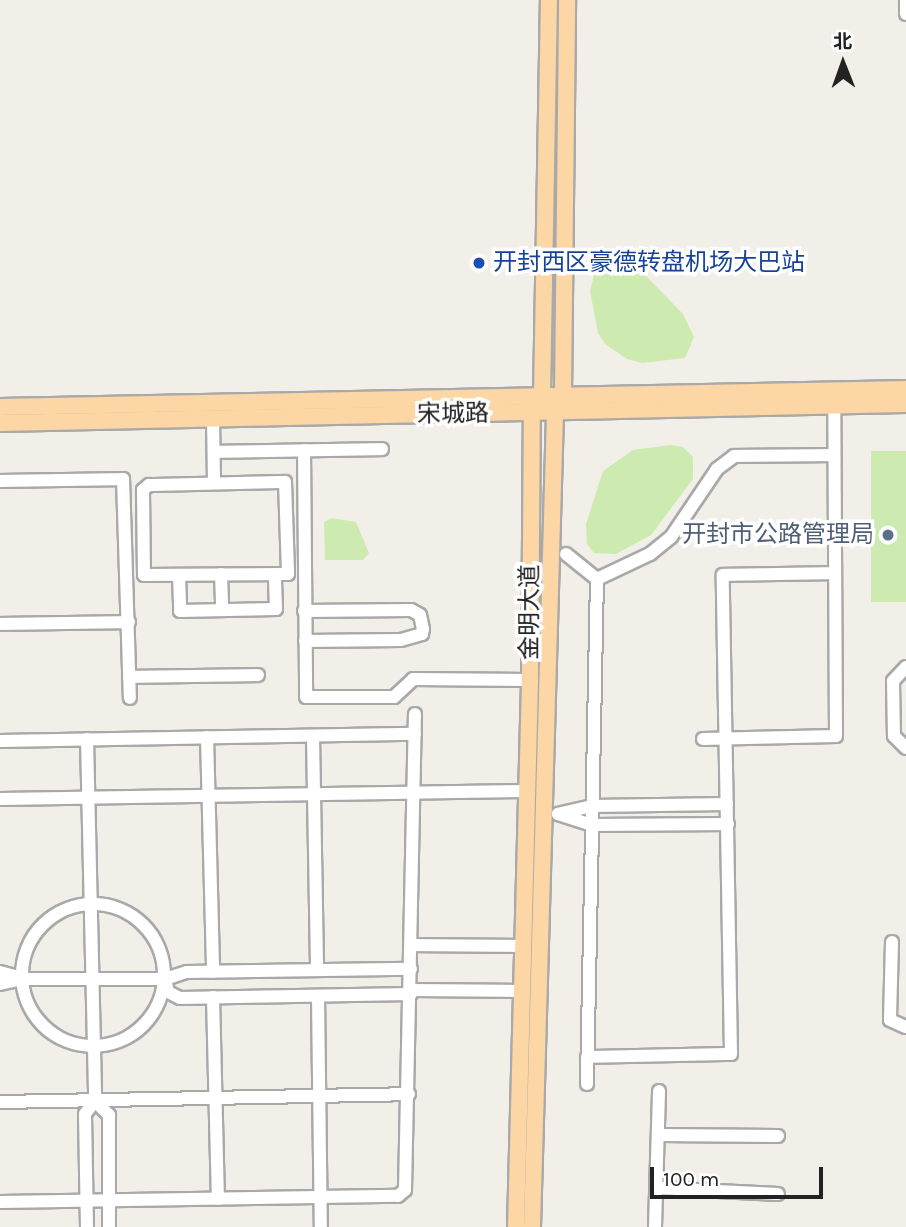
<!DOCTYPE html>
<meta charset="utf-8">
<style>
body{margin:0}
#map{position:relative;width:906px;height:1227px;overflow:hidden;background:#f2efe9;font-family:Karla,"Noto Sans SC",sans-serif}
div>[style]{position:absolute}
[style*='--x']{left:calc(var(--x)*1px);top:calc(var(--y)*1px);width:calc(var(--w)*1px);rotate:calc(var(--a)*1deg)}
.grass>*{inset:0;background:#cdebb0;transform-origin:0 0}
.roads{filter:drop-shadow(2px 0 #a9a9a9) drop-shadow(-2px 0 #a9a9a9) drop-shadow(0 2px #a9a9a9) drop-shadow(0 -2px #a9a9a9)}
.minor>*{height:12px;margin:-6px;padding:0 6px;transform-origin:6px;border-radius:6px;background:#fff}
.minor>.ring{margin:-6px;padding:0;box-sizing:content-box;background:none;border:12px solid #fff;border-radius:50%}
.major>*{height:16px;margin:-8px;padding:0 8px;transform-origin:8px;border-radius:8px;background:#fcd6a4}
.dots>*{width:19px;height:19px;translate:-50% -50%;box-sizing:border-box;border:4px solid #fff;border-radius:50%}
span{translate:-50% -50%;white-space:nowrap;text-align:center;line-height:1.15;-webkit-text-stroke:7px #fff;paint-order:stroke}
.transit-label{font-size:24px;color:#164399}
.left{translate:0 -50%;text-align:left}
.street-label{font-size:24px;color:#222}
.service-label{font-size:24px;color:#4e5e75}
.right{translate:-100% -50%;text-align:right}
.north{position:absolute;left:808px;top:28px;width:70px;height:70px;-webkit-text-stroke:5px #fff;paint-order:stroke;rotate:359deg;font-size:19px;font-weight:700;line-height:28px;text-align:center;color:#222}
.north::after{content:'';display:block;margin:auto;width:24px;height:32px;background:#222;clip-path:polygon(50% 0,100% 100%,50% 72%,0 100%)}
.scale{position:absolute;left:650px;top:1167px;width:173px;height:32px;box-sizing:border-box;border:4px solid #222;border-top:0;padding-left:9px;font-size:21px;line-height:24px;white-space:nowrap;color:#222;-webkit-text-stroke:5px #fff;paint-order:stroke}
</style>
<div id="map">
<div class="grass">
<div style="clip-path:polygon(614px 260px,645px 275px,683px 314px,694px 337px,685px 358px,642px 363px,627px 359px,605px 344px,598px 333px,590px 291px,595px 271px)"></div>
<div style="clip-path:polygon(670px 445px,683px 447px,693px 457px,693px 479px,651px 535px,616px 554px,594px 553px,587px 544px,586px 524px,603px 471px,633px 450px)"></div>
<div style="left:906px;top:451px;width:151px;height:35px;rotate:90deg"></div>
<div style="clip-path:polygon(332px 518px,356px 522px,369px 553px,363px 560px,325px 560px,324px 522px)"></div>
</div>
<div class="roads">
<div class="minor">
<div style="--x:906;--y:0;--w:14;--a:90"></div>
<div style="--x:213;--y:418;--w:65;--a:89.1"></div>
<div style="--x:304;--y:450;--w:247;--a:89.5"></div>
<div style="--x:306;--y:697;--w:88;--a:0"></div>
<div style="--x:394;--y:697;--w:26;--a:-43"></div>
<div style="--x:413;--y:679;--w:117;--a:0.5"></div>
<div style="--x:214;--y:452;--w:168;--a:-1"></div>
<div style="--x:0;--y:481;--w:123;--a:-0.9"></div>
<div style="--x:123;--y:479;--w:219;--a:88.2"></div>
<div style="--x:285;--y:482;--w:92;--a:88.1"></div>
<div style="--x:288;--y:574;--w:144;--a:179.6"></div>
<div style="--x:144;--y:575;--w:85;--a:-90.7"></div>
<div style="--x:143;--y:490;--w:8;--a:-40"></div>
<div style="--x:149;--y:485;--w:136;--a:-1.3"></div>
<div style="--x:566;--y:554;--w:40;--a:39"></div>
<div style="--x:221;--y:574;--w:36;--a:88"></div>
<div style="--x:179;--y:575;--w:36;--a:88"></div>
<div style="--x:180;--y:611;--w:96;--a:-1.2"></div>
<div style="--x:276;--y:609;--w:35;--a:-92"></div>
<div style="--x:304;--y:611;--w:107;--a:-0.5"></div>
<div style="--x:411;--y:610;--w:10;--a:29"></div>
<div style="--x:420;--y:615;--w:14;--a:78"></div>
<div style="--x:423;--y:629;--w:5;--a:101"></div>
<div style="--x:422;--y:634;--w:22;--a:164"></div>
<div style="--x:401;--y:640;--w:96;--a:179.4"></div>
<div style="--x:0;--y:624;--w:129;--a:-0.9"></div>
<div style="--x:906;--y:667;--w:19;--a:133"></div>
<div style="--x:893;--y:681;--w:55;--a:89"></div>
<div style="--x:894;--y:736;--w:17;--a:45"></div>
<div style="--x:129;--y:677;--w:129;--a:-0.9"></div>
<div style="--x:313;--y:736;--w:234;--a:89"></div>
<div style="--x:207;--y:737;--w:235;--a:88.5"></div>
<div style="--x:87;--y:739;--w:362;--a:88.7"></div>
<div style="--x:95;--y:1101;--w:16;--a:128"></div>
<div style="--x:85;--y:1114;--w:113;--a:89"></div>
<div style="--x:703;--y:739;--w:133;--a:-1.3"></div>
<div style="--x:836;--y:736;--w:331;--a:-90.3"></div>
<div style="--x:0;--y:741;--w:415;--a:-1"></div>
<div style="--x:0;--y:799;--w:528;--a:-0.87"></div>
<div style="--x:727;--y:804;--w:135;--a:179.2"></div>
<div style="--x:592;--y:806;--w:35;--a:167"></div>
<div style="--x:558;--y:814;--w:36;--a:18"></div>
<div style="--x:592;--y:825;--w:136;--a:-0.4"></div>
<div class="ring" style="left:22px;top:904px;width:130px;height:130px"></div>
<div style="--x:892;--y:942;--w:78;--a:91.5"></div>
<div style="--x:890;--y:1020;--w:17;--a:24"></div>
<div style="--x:411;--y:945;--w:111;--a:0.5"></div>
<div style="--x:0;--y:972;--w:23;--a:15"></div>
<div style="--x:165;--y:979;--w:13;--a:77"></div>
<div style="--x:168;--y:992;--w:13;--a:27"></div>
<div style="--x:180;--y:998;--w:231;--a:-1"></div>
<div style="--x:0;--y:984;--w:23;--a:-13"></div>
<div style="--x:22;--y:979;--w:143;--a:0"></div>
<div style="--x:165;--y:979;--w:23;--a:-18"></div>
<div style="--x:187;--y:972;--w:224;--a:-0.8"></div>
<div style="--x:411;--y:990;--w:111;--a:0.5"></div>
<div style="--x:318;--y:996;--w:231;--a:89.3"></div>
<div style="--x:213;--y:997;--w:202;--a:88.6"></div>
<div style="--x:587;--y:1057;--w:144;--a:-1.2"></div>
<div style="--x:731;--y:1054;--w:479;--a:-91"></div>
<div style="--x:723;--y:575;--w:110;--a:-1"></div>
<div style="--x:587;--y:1084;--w:505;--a:-88.87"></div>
<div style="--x:597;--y:579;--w:59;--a:-25.3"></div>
<div style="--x:650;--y:554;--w:27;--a:-39"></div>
<div style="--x:671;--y:537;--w:82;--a:-55.9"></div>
<div style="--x:717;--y:469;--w:21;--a:-37"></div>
<div style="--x:734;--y:456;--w:100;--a:-0.6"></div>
<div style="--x:95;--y:1101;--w:20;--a:45"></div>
<div style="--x:109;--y:1115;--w:112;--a:90"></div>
<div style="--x:0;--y:1102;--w:409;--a:-1.1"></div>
<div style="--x:659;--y:1135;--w:119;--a:0.5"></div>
<div style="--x:657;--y:1188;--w:121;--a:2.8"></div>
<div style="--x:0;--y:1202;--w:398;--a:-0.9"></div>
<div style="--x:398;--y:1196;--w:9;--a:-41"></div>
<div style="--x:405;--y:1190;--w:476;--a:-88.8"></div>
<div style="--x:655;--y:1227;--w:136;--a:-88.3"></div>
</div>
<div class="major">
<div style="--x:0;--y:407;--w:906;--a:-1.14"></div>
<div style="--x:0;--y:423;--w:906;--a:-1.2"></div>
<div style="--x:516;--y:1227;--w:547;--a:-88.53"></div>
<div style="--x:530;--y:680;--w:267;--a:-89.6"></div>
<div style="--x:532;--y:413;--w:19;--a:-58"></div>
<div style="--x:542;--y:397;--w:397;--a:-89"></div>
<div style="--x:532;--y:1227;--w:815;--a:-88.38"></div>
<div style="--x:555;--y:412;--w:18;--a:-63"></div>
<div style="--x:563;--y:396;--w:396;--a:-89.4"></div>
</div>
</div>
<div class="dots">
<div style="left:479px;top:263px;background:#1a4fb4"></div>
<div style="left:888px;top:535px;background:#5c6f8a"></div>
</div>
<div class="transit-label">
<span class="left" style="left:493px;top:263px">开封西区豪德转盘机场大巴站</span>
</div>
<div class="street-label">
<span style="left:453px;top:414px;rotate:-1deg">宋城路</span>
<span style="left:530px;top:612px;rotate:-90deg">金明大道</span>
</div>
<div class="service-label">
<span class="right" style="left:874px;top:535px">开封市公路管理局</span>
</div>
<div class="north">北</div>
<div class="scale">100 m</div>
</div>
